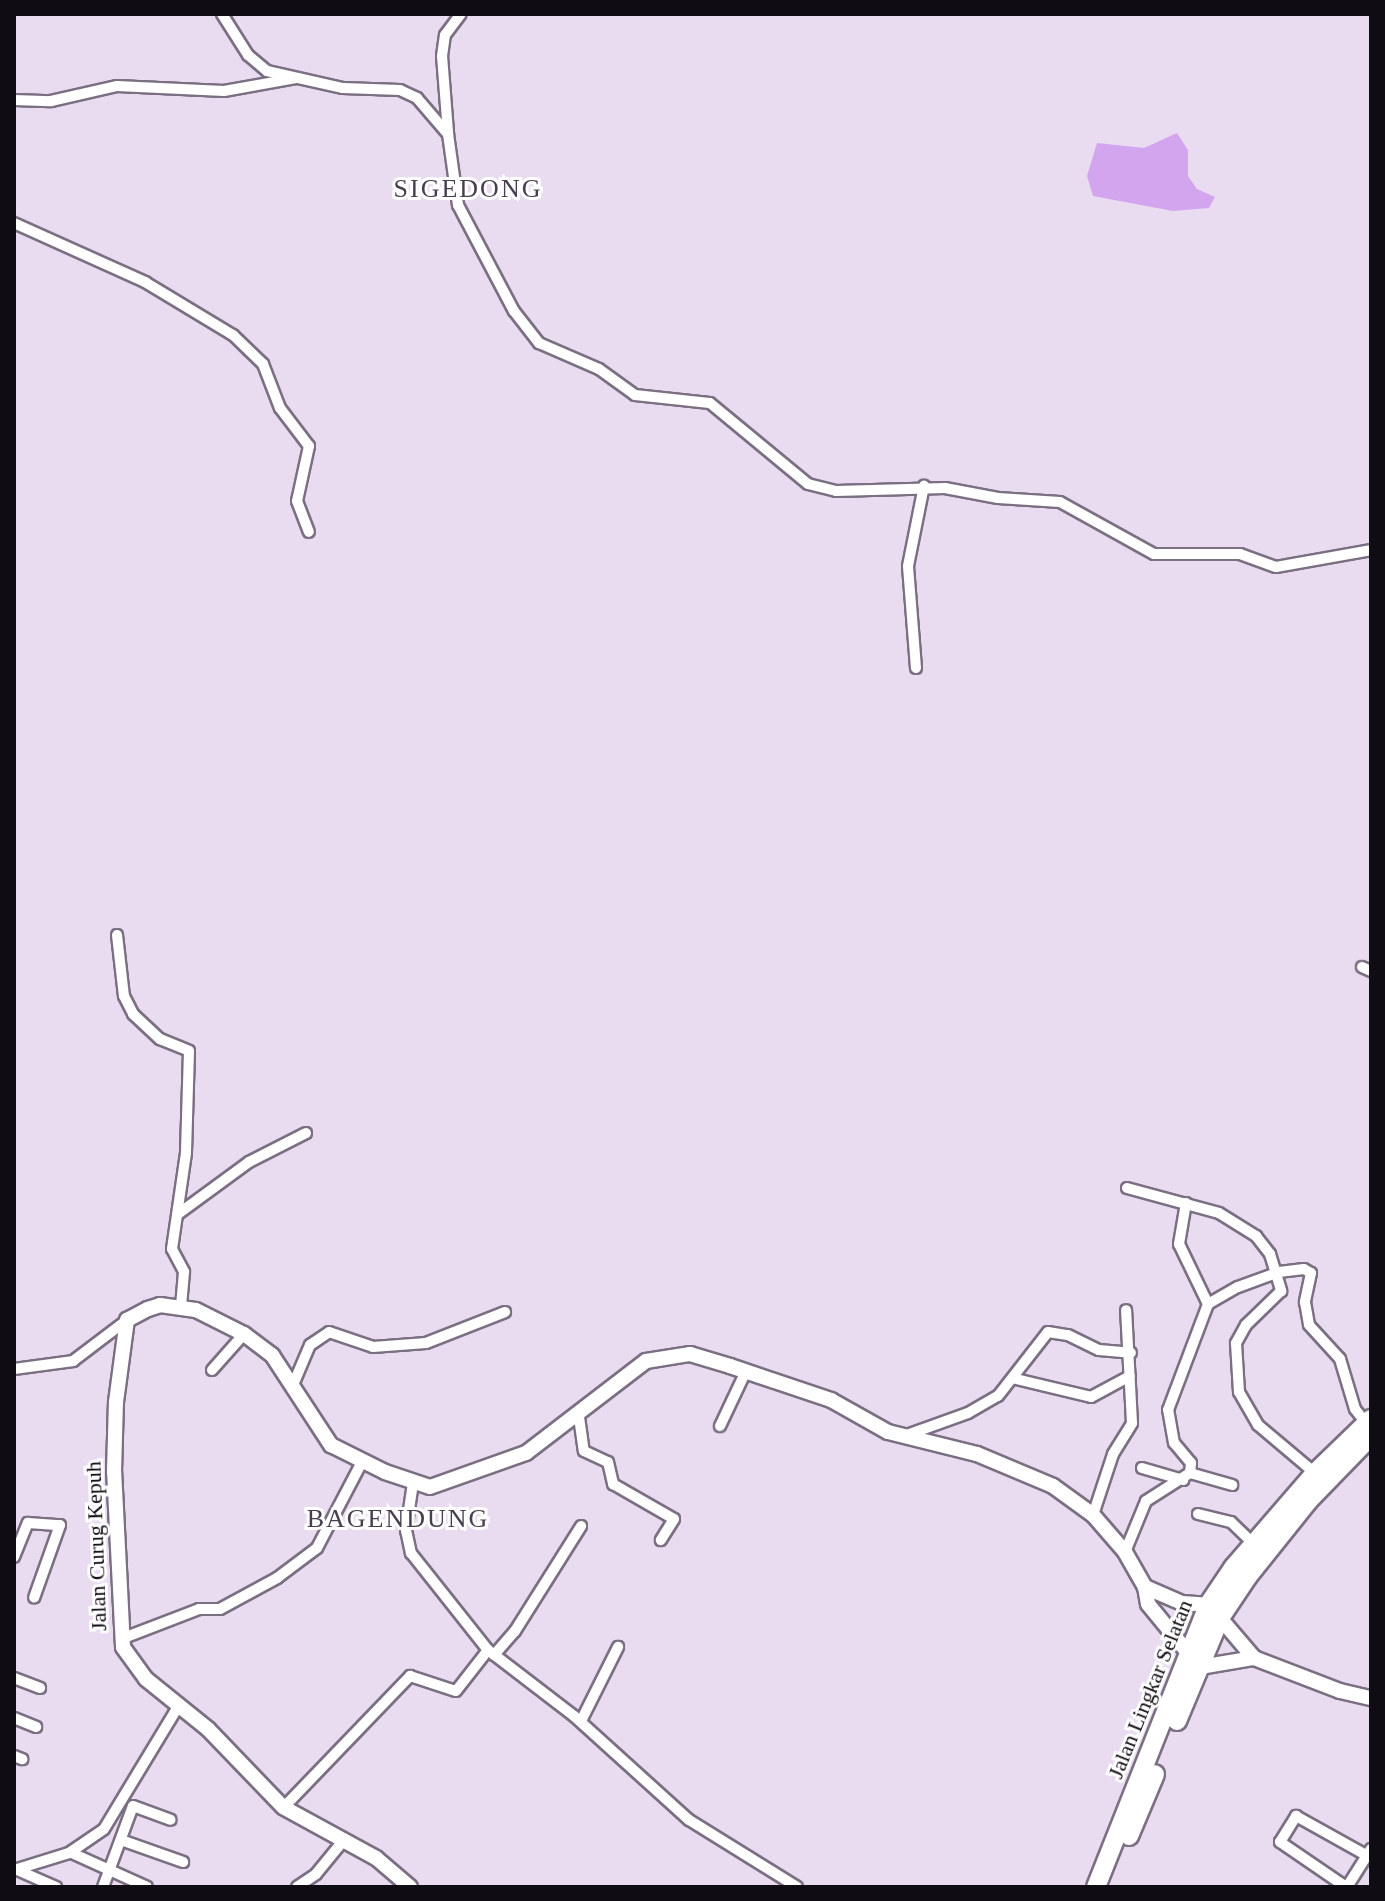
<!DOCTYPE html>
<style>
body{margin:0}
#map{position:relative;width:1385px;height:1901px;overflow:hidden;background:#e9dcf0;font-family:Georgia,serif}
div>[style]{position:absolute}
[style*='--x']{left:calc(var(--x)*1px);top:calc(var(--y)*1px);width:calc(var(--w)*1px);rotate:calc(var(--a)*1deg)}
.water>*{inset:0;background:#d4a5ef}
.roads{filter:drop-shadow(2px 0 #7b6f82) drop-shadow(-2px 0 #7b6f82) drop-shadow(0 2px #7b6f82) drop-shadow(0 -2px #7b6f82)}
.street>*{height:10px;margin:-5px;padding:0 5px;transform-origin:5px;border-radius:5px;background:#fff}
.secondary>*{height:14px;margin:-7px;padding:0 7px;transform-origin:7px;border-radius:7px;background:#fff}
.highway>*{height:18px;margin:-9px;padding:0 9px;transform-origin:9px;border-radius:9px;background:#fff}
span{translate:-50% -50%;white-space:nowrap;text-align:center;line-height:1.15;-webkit-text-stroke:6px #fff;paint-order:stroke}
.street-label{font-size:22px;color:#100c13}
.quarter-label{font-size:26px;color:#493e4f;letter-spacing:2px}
.frame{position:absolute;inset:0;border:16px solid #100c13;pointer-events:none}
</style>
<div id="map">
<div class="water">
<div style="clip-path:polygon(1177px 133px,1188px 150px,1188px 176px,1197px 189px,1215px 197px,1209px 208px,1173px 211px,1093px 196px,1087px 176px,1097px 143px,1144px 148px)"></div>
</div>
<div class="roads">
<div class="street">
<div style="--x:222;--y:14;--w:49;--a:57.6"></div>
<div style="--x:248;--y:55;--w:25;--a:40"></div>
<div style="--x:267;--y:71;--w:78;--a:12.6"></div>
<div style="--x:343;--y:88;--w:57;--a:2"></div>
<div style="--x:400;--y:90;--w:19;--a:25"></div>
<div style="--x:417;--y:98;--w:48;--a:49.3"></div>
<div style="--x:448;--y:134;--w:72;--a:82"></div>
<div style="--x:458;--y:205;--w:120;--a:62.2"></div>
<div style="--x:514;--y:311;--w:41;--a:52"></div>
<div style="--x:539;--y:343;--w:65;--a:23.4"></div>
<div style="--x:599;--y:369;--w:44;--a:35.8"></div>
<div style="--x:635;--y:395;--w:75;--a:6.1"></div>
<div style="--x:710;--y:403;--w:127;--a:39.6"></div>
<div style="--x:808;--y:484;--w:29;--a:14"></div>
<div style="--x:836;--y:491;--w:109;--a:-1.6"></div>
<div style="--x:945;--y:488;--w:54;--a:10.7"></div>
<div style="--x:998;--y:498;--w:62;--a:3.7"></div>
<div style="--x:1060;--y:502;--w:107;--a:29"></div>
<div style="--x:1154;--y:554;--w:86;--a:0"></div>
<div style="--x:1240;--y:554;--w:38;--a:20"></div>
<div style="--x:1276;--y:567;--w:97;--a:-10.1"></div>
<div style="--x:14;--y:100;--w:37;--a:2"></div>
<div style="--x:51;--y:101;--w:68;--a:-12.8"></div>
<div style="--x:117;--y:86;--w:107;--a:2.7"></div>
<div style="--x:224;--y:91;--w:73;--a:-10.2"></div>
<div style="--x:448;--y:132;--w:76;--a:-94.5"></div>
<div style="--x:442;--y:56;--w:21;--a:-82"></div>
<div style="--x:445;--y:35;--w:26;--a:-53"></div>
<div style="--x:14;--y:223;--w:144;--a:24.2"></div>
<div style="--x:145;--y:282;--w:103;--a:31.1"></div>
<div style="--x:233;--y:335;--w:42;--a:44"></div>
<div style="--x:263;--y:364;--w:47;--a:68.9"></div>
<div style="--x:280;--y:408;--w:48;--a:52.7"></div>
<div style="--x:309;--y:446;--w:56;--a:102.3"></div>
<div style="--x:297;--y:501;--w:33;--a:69"></div>
<div style="--x:916;--y:668;--w:102;--a:-94.5"></div>
<div style="--x:908;--y:566;--w:82;--a:-78.7"></div>
<div style="--x:117;--y:935;--w:61;--a:83.5"></div>
<div style="--x:124;--y:996;--w:20;--a:63"></div>
<div style="--x:133;--y:1014;--w:37;--a:43"></div>
<div style="--x:160;--y:1039;--w:31;--a:22"></div>
<div style="--x:189;--y:1051;--w:102;--a:91.7"></div>
<div style="--x:186;--y:1153;--w:97;--a:98.3"></div>
<div style="--x:172;--y:1249;--w:26;--a:62"></div>
<div style="--x:184;--y:1272;--w:35;--a:95"></div>
<div style="--x:1362;--y:967;--w:10;--a:24"></div>
<div style="--x:1127;--y:1188;--w:95;--a:15.2"></div>
<div style="--x:1219;--y:1213;--w:44;--a:31.9"></div>
<div style="--x:1256;--y:1236;--w:23;--a:52"></div>
<div style="--x:1270;--y:1254;--w:39;--a:73"></div>
<div style="--x:1281;--y:1291;--w:49;--a:135.8"></div>
<div style="--x:1246;--y:1325;--w:21;--a:119"></div>
<div style="--x:1236;--y:1343;--w:49;--a:86.5"></div>
<div style="--x:1239;--y:1392;--w:38;--a:60"></div>
<div style="--x:1258;--y:1425;--w:75;--a:40.1"></div>
<div style="--x:1186;--y:1203;--w:42;--a:99.7"></div>
<div style="--x:1179;--y:1244;--w:67;--a:64.2"></div>
<div style="--x:178;--y:1214;--w:88;--a:-36.2"></div>
<div style="--x:249;--y:1162;--w:64;--a:-27"></div>
<div style="--x:14;--y:1369;--w:60;--a:-7.7"></div>
<div style="--x:73;--y:1361;--w:68;--a:-37.2"></div>
<div style="--x:212;--y:1370;--w:48;--a:-48.4"></div>
<div style="--x:1016;--y:1379;--w:77;--a:13.5"></div>
<div style="--x:1091;--y:1397;--w:44;--a:-28.3"></div>
<div style="--x:293;--y:1385;--w:43;--a:-67"></div>
<div style="--x:310;--y:1345;--w:23;--a:-34"></div>
<div style="--x:329;--y:1332;--w:46;--a:18.8"></div>
<div style="--x:373;--y:1347;--w:53;--a:-4.3"></div>
<div style="--x:426;--y:1343;--w:85;--a:-21.4"></div>
<div style="--x:579;--y:1417;--w:34;--a:82"></div>
<div style="--x:584;--y:1451;--w:26;--a:25"></div>
<div style="--x:608;--y:1462;--w:23;--a:77"></div>
<div style="--x:613;--y:1484;--w:70;--a:29.8"></div>
<div style="--x:674;--y:1519;--w:25;--a:122"></div>
<div style="--x:720;--y:1426;--w:61;--a:-64.7"></div>
<div style="--x:904;--y:1436;--w:68;--a:-19.8"></div>
<div style="--x:968;--y:1413;--w:34;--a:-30"></div>
<div style="--x:998;--y:1396;--w:81;--a:-52"></div>
<div style="--x:1048;--y:1332;--w:20;--a:9"></div>
<div style="--x:1068;--y:1335;--w:34;--a:26"></div>
<div style="--x:1099;--y:1350;--w:32;--a:5"></div>
<div style="--x:1142;--y:1468;--w:43;--a:16.3"></div>
<div style="--x:1190;--y:1473;--w:44;--a:15.9"></div>
<div style="--x:413;--y:1483;--w:48;--a:98.5"></div>
<div style="--x:406;--y:1530;--w:24;--a:78"></div>
<div style="--x:411;--y:1553;--w:124;--a:51.6"></div>
<div style="--x:488;--y:1650;--w:108;--a:37.5"></div>
<div style="--x:574;--y:1716;--w:155;--a:42.1"></div>
<div style="--x:689;--y:1820;--w:127;--a:31.8"></div>
<div style="--x:1198;--y:1514;--w:34;--a:14"></div>
<div style="--x:1231;--y:1522;--w:32;--a:44"></div>
<div style="--x:1093;--y:1515;--w:64;--a:-71.8"></div>
<div style="--x:1113;--y:1454;--w:36;--a:-58"></div>
<div style="--x:1132;--y:1423;--w:113;--a:-93"></div>
<div style="--x:1125;--y:1552;--w:55;--a:-67.6"></div>
<div style="--x:1146;--y:1501;--w:52;--a:-32.5"></div>
<div style="--x:1190;--y:1473;--w:10;--a:-84"></div>
<div style="--x:1191;--y:1463;--w:26;--a:-130"></div>
<div style="--x:1174;--y:1443;--w:34;--a:-100"></div>
<div style="--x:1168;--y:1410;--w:113;--a:-69.3"></div>
<div style="--x:1208;--y:1304;--w:34;--a:-30"></div>
<div style="--x:1238;--y:1287;--w:44;--a:-20.1"></div>
<div style="--x:1279;--y:1272;--w:25;--a:-7"></div>
<div style="--x:1304;--y:1269;--w:8;--a:30"></div>
<div style="--x:1311;--y:1273;--w:30;--a:102"></div>
<div style="--x:1305;--y:1302;--w:23;--a:80"></div>
<div style="--x:1309;--y:1325;--w:46;--a:47.6"></div>
<div style="--x:1340;--y:1359;--w:52;--a:73.3"></div>
<div style="--x:1355;--y:1409;--w:18;--a:52"></div>
<div style="--x:14;--y:1557;--w:37;--a:-68"></div>
<div style="--x:28;--y:1523;--w:32;--a:4"></div>
<div style="--x:60;--y:1525;--w:77;--a:109.6"></div>
<div style="--x:121;--y:1639;--w:84;--a:-21"></div>
<div style="--x:199;--y:1609;--w:21;--a:0"></div>
<div style="--x:220;--y:1609;--w:65;--a:-28.5"></div>
<div style="--x:277;--y:1578;--w:50;--a:-36.9"></div>
<div style="--x:317;--y:1548;--w:97;--a:-62.4"></div>
<div style="--x:494;--y:1655;--w:32;--a:-49"></div>
<div style="--x:515;--y:1631;--w:124;--a:-57.8"></div>
<div style="--x:14;--y:1678;--w:28;--a:21"></div>
<div style="--x:14;--y:1718;--w:24;--a:22"></div>
<div style="--x:581;--y:1721;--w:83;--a:-63.4"></div>
<div style="--x:14;--y:1756;--w:9;--a:21"></div>
<div style="--x:284;--y:1807;--w:182;--a:-46.1"></div>
<div style="--x:410;--y:1676;--w:48;--a:18.1"></div>
<div style="--x:456;--y:1691;--w:52;--a:-52"></div>
<div style="--x:121;--y:1840;--w:66;--a:19.5"></div>
<div style="--x:74;--y:1854;--w:80;--a:24.3"></div>
<div style="--x:15;--y:1869;--w:45;--a:23.7"></div>
<div style="--x:14;--y:1870;--w:58;--a:-17.2"></div>
<div style="--x:69;--y:1853;--w:42;--a:-34.4"></div>
<div style="--x:104;--y:1829;--w:143;--a:-58.8"></div>
<div style="--x:103;--y:1887;--w:86;--a:-69.7"></div>
<div style="--x:133;--y:1806;--w:40;--a:20.2"></div>
<div style="--x:297;--y:1887;--w:23;--a:-34"></div>
<div style="--x:316;--y:1874;--w:43;--a:-50.7"></div>
<div style="--x:1346;--y:1887;--w:80;--a:-145.7"></div>
<div style="--x:1280;--y:1842;--w:31;--a:-58"></div>
<div style="--x:1296;--y:1816;--w:86;--a:29.2"></div>
<div style="--x:1347;--y:1887;--w:45;--a:-57.7"></div>
</div>
<div class="secondary">
<div style="--x:1145;--y:1587;--w:40;--a:23.4"></div>
<div style="--x:1182;--y:1603;--w:26;--a:4"></div>
<div style="--x:1220;--y:1618;--w:52;--a:49.6"></div>
<div style="--x:1254;--y:1658;--w:92;--a:21"></div>
<div style="--x:1340;--y:1691;--w:32;--a:13"></div>
<div style="--x:1200;--y:1667;--w:55;--a:-9.5"></div>
<div style="--x:410;--y:1887;--w:45;--a:-139.5"></div>
<div style="--x:376;--y:1858;--w:106;--a:-151.3"></div>
<div style="--x:283;--y:1807;--w:108;--a:-133.9"></div>
<div style="--x:208;--y:1729;--w:80;--a:-141.1"></div>
<div style="--x:146;--y:1679;--w:39;--a:-126"></div>
<div style="--x:123;--y:1647;--w:175;--a:-92.9"></div>
<div style="--x:114;--y:1472;--w:70;--a:-88.4"></div>
<div style="--x:116;--y:1402;--w:83;--a:-82.4"></div>
<div style="--x:127;--y:1320;--w:24;--a:-28"></div>
<div style="--x:148;--y:1309;--w:13;--a:-18"></div>
<div style="--x:160;--y:1305;--w:36;--a:8"></div>
<div style="--x:196;--y:1310;--w:54;--a:26.6"></div>
<div style="--x:244;--y:1334;--w:35;--a:37"></div>
<div style="--x:272;--y:1355;--w:108;--a:56.8"></div>
<div style="--x:331;--y:1445;--w:60;--a:26.6"></div>
<div style="--x:385;--y:1472;--w:47;--a:18.4"></div>
<div style="--x:430;--y:1487;--w:102;--a:-19.5"></div>
<div style="--x:526;--y:1453;--w:151;--a:-37.5"></div>
<div style="--x:646;--y:1361;--w:45;--a:-9"></div>
<div style="--x:690;--y:1354;--w:42;--a:16.7"></div>
<div style="--x:730;--y:1366;--w:107;--a:18.6"></div>
<div style="--x:831;--y:1400;--w:65;--a:29.3"></div>
<div style="--x:888;--y:1432;--w:92;--a:13.9"></div>
<div style="--x:977;--y:1454;--w:82;--a:22.8"></div>
<div style="--x:1053;--y:1486;--w:49;--a:35.9"></div>
<div style="--x:1093;--y:1515;--w:49;--a:49.1"></div>
<div style="--x:1125;--y:1552;--w:40;--a:60.3"></div>
<div style="--x:1145;--y:1587;--w:17;--a:80"></div>
<div style="--x:1148;--y:1604;--w:65;--a:50.6"></div>
</div>
<div class="highway">
<div style="--x:1177;--y:1721;--w:112;--a:-67.3"></div>
<div style="--x:1220;--y:1618;--w:50;--a:-56.3"></div>
<div style="--x:1248;--y:1576;--w:96;--a:-51.3"></div>
<div style="--x:1308;--y:1501;--w:91;--a:-45.9"></div>
<div style="--x:1129;--y:1836;--w:67;--a:-67.2"></div>
<div style="--x:1096;--y:1887;--w:303;--a:-68.3"></div>
<div style="--x:1208;--y:1605;--w:45;--a:-56"></div>
<div style="--x:1233;--y:1568;--w:125;--a:-49.2"></div>
<div style="--x:1315;--y:1473;--w:78;--a:-44"></div>
</div>
</div>
<div class="street-label">
<span style="left:96px;top:1546px;rotate:-92deg">Jalan Curug Kepuh</span>
<span style="left:1150px;top:1689px;rotate:-68deg">Jalan Lingkar Selatan</span>
</div>
<div class="quarter-label">
<span style="left:468px;top:189px">SIGEDONG</span>
<span style="left:398px;top:1519px">BAGENDUNG</span>
</div>
<div class="frame"></div>
</div>
